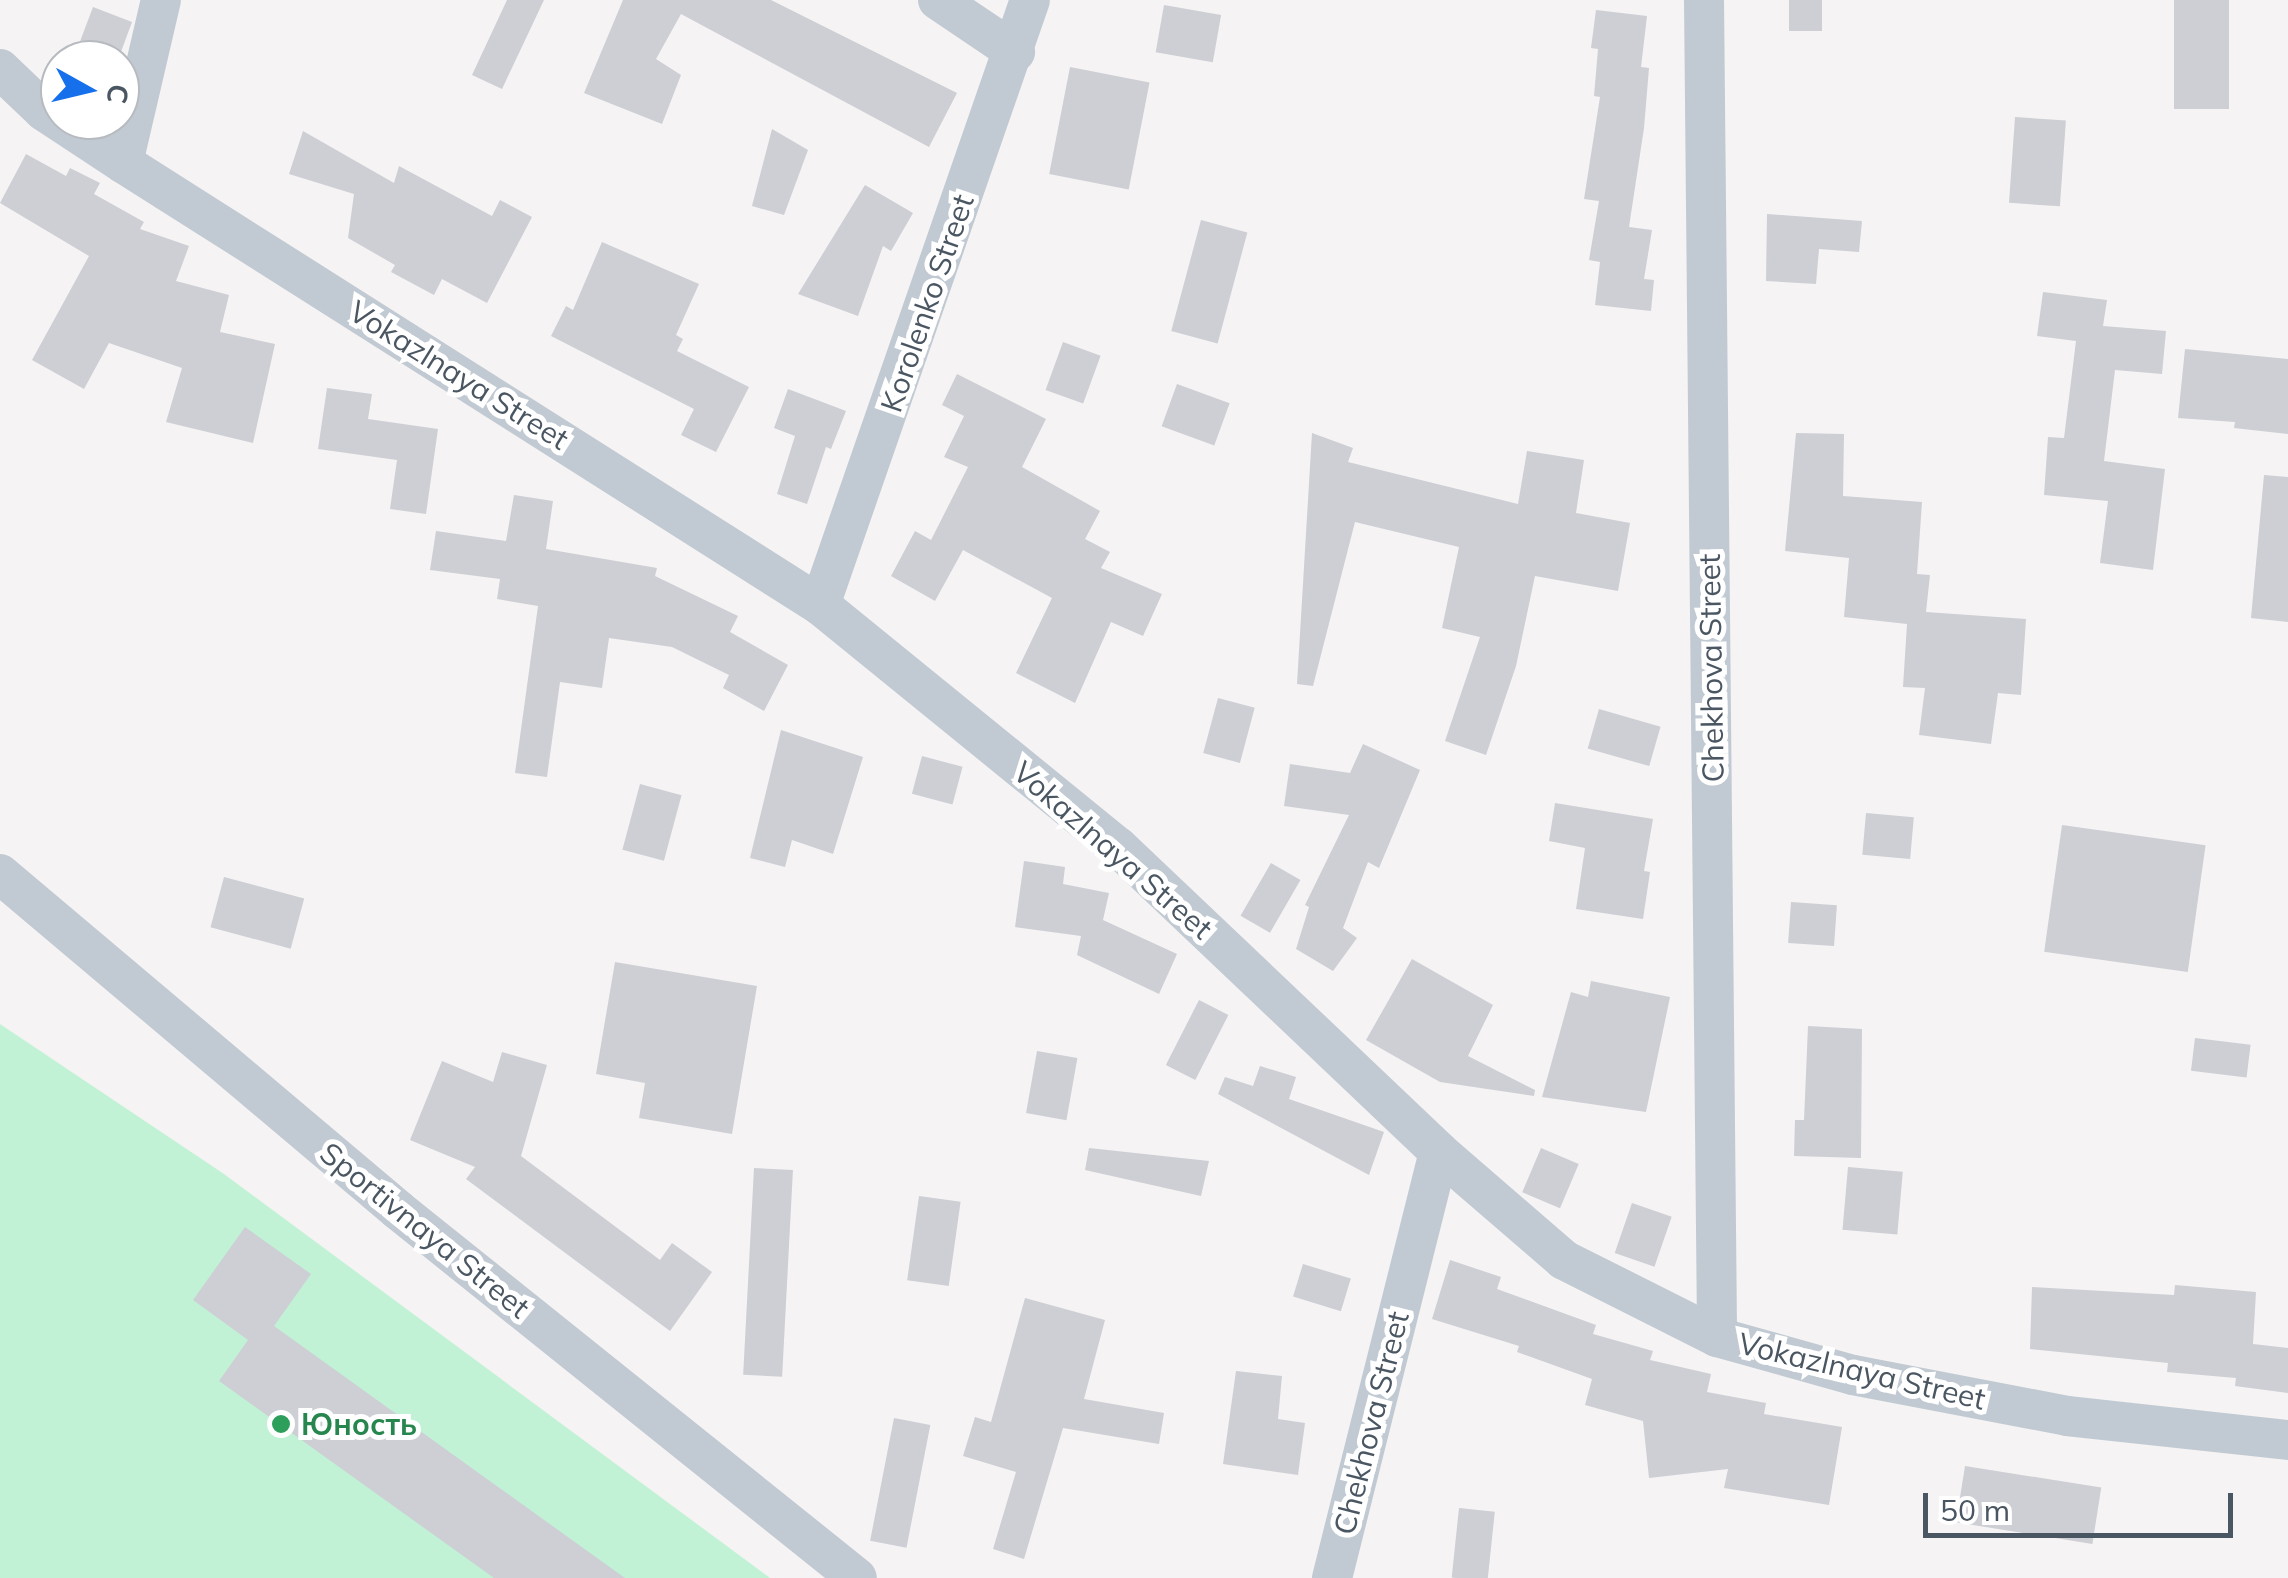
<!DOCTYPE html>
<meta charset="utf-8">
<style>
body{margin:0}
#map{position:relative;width:2288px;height:1578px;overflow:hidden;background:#f5f3f3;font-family:Mulish,sans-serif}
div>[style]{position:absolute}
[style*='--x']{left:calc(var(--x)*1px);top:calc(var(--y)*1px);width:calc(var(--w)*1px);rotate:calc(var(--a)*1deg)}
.green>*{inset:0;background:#c2f2d5}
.building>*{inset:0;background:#cdcfd5;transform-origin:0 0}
.minor>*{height:40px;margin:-20px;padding:0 20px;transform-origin:20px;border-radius:20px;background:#c1cad2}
.dots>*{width:28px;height:28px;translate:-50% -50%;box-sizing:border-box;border:5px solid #fff;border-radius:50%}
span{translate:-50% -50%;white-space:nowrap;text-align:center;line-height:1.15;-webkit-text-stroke:10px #fff;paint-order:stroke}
.street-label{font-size:30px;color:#4a5661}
.leisure-label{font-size:30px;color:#27864d;font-weight:700}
.left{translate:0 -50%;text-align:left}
.north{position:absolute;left:40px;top:40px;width:100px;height:100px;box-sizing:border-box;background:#fff;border:2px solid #b7bbc0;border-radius:50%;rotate:98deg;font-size:28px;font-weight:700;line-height:40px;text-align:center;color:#4a5661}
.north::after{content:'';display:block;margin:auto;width:35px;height:45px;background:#1770eb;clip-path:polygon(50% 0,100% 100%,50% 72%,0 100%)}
.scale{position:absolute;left:1923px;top:1493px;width:310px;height:45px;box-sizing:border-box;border:5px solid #4a5661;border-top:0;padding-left:12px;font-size:30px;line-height:35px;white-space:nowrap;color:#4a5661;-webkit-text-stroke:8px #fff;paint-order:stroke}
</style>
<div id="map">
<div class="green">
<div style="clip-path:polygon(0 1024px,224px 1174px,770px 1578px,0 1578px)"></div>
</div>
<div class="building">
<div style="clip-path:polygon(507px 0,544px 0,502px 89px,472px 75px)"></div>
<div style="clip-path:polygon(623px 0,771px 0,957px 93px,929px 147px,681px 14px,656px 59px,681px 75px,662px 124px,584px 93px)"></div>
<div style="left:1789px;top:0;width:33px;height:31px"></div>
<div style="left:2174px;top:0;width:55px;height:109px"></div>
<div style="left:1164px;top:5px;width:58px;height:48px;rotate:10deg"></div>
<div style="clip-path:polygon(93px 7px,132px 22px,118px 60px,73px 60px)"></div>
<div style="clip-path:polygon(1596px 10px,1647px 16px,1641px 67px,1649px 68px,1644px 128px,1629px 227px,1652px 230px,1644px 279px,1654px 280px,1651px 311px,1595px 305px,1600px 262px,1589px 260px,1599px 201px,1584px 199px,1600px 97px,1594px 96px,1598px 49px,1591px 48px)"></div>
<div style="left:1070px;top:67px;width:81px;height:109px;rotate:11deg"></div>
<div style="left:2015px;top:117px;width:51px;height:86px;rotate:4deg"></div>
<div style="clip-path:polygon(772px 129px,808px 150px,784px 215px,752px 206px)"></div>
<div style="clip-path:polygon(303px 131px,394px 183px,399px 166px,492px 216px,500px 200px,532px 217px,487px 303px,442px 279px,434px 295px,391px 272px,395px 265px,348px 238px,354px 194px,289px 174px)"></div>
<div style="clip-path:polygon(26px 154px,66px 176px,70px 168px,100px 183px,94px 194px,144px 222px,140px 229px,189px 246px,176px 281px,229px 295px,220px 332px,275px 344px,253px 443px,166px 422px,182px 368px,109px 343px,84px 389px,32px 360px,89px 256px,0 203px)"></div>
<div style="clip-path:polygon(865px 185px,913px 213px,891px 251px,883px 246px,858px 316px,798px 294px)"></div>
<div style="clip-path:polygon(1767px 214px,1862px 221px,1859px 252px,1819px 249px,1816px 284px,1766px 281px)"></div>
<div style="left:1201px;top:220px;width:48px;height:115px;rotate:15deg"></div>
<div style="clip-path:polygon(602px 242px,699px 284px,676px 335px,683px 339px,677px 351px,749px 387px,716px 452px,681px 435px,694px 409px,551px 336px,566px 306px,573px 310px)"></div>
<div style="clip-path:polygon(2043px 292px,2107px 300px,2103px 326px,2166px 331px,2162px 374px,2115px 370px,2104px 461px,2165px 469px,2153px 570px,2100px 563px,2108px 501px,2044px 495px,2048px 437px,2064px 438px,2076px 341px,2037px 336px)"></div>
<div style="left:1063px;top:342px;width:40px;height:51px;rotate:20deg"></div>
<div style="clip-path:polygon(2185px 349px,2288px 359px,2288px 434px,2234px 428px,2235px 422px,2178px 418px)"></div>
<div style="clip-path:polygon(957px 374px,1046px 419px,1022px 467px,1100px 511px,1085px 539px,1110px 552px,1101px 568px,1162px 594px,1143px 636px,1111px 622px,1075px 703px,1016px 673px,1052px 598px,963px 550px,935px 601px,891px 576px,915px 531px,931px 540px,968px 467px,944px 457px,964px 416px,942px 405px)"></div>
<div style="left:1177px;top:384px;width:56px;height:45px;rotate:20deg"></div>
<div style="clip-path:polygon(327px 388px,372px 394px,368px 419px,438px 429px,426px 514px,390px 509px,397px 460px,318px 449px)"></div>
<div style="clip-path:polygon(788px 389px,846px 411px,831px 449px,826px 447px,807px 504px,777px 494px,795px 436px,774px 428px)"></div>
<div style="clip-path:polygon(1312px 433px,1353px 448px,1348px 462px,1518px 504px,1527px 451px,1584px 460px,1576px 513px,1630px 523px,1618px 591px,1535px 576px,1516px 666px,1486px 755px,1445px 741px,1480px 637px,1442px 628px,1459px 547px,1355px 522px,1313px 686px,1297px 684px)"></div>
<div style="clip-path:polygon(1796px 433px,1844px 434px,1843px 496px,1922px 502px,1917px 574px,1930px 575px,1926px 612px,2026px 619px,2021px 695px,1998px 693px,1991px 744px,1919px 735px,1925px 688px,1903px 687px,1907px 624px,1844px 617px,1849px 558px,1785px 551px)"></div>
<div style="clip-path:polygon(2264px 475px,2288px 477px,2288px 622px,2251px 618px)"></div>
<div style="clip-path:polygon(514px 495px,553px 501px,546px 549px,657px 568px,655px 576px,738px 616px,730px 632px,788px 665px,764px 711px,723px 688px,729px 675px,672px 647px,609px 638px,602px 688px,560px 682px,547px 777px,515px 773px,538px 606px,497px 599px,500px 579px,430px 570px,436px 531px,506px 541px)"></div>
<div style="left:1218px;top:698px;width:38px;height:57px;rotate:15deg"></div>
<div style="left:1599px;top:709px;width:64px;height:41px;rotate:16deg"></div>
<div style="clip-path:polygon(781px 730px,863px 757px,833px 854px,792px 840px,785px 867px,750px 858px)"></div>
<div style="clip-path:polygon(1363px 744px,1420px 770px,1379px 868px,1368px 862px,1343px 928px,1357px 938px,1333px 971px,1296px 949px,1309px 907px,1305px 905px,1349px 815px,1284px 806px,1290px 764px,1350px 773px)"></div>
<div style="left:922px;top:756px;width:42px;height:39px;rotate:15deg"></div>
<div style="left:640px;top:784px;width:43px;height:68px;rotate:15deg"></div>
<div style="clip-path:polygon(1555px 803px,1653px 819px,1644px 871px,1650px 872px,1643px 919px,1576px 909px,1585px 848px,1549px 841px)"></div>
<div style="left:1866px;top:813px;width:48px;height:42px;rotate:5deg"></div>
<div style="left:2062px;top:825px;width:145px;height:128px;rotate:8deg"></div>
<div style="clip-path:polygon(1024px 861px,1065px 867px,1063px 884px,1109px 893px,1103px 920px,1177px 954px,1159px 994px,1077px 955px,1081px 936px,1015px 927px)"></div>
<div style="left:1271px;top:863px;width:34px;height:61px;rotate:30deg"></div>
<div style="left:224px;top:877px;width:83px;height:52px;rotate:15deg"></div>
<div style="left:1791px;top:902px;width:46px;height:41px;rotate:4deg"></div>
<div style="clip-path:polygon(1412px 959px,1493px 1005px,1468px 1056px,1535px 1090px,1534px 1096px,1440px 1082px,1366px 1040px)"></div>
<div style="clip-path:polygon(615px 962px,757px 986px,732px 1134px,639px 1118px,645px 1083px,596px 1074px)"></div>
<div style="clip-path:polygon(1591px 981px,1670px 997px,1646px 1112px,1542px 1097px,1571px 992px,1588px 997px)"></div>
<div style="left:1199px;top:1000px;width:33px;height:73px;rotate:27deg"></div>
<div style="clip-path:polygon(1808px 1026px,1862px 1029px,1861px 1158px,1794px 1156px,1795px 1120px,1804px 1120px)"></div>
<div style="left:2195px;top:1038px;width:56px;height:33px;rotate:7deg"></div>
<div style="left:1037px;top:1051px;width:41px;height:63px;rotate:10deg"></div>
<div style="clip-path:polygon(502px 1052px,547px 1065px,521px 1156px,660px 1260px,672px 1243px,712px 1272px,670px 1331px,466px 1179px,475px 1167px,410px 1140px,442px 1061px,493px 1082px)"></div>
<div style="clip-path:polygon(1260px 1066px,1296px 1077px,1289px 1099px,1384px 1132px,1369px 1175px,1218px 1094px,1225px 1077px,1253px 1086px)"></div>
<div style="clip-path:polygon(1089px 1148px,1209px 1161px,1201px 1196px,1085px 1170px)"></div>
<div style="left:1541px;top:1148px;width:41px;height:48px;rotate:23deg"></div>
<div style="left:1848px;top:1167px;width:55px;height:63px;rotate:5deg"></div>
<div style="left:754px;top:1168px;width:39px;height:207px;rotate:3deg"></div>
<div style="left:919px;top:1196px;width:42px;height:85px;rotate:8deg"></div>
<div style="left:1632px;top:1203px;width:42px;height:53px;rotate:19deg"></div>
<div style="clip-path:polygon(245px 1227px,311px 1274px,274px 1326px,625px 1578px,494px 1578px,219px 1381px,248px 1340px,193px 1300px)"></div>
<div style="clip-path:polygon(1450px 1260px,1501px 1277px,1497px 1289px,1596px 1325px,1593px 1334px,1653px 1351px,1650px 1360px,1711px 1374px,1707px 1392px,1766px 1403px,1764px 1414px,1842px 1427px,1829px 1505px,1724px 1488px,1728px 1469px,1649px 1478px,1643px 1421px,1585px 1405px,1592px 1379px,1517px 1352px,1519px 1346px,1432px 1319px)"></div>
<div style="left:1303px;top:1264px;width:50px;height:34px;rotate:17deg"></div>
<div style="clip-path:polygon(2175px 1285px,2256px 1292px,2253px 1344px,2288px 1348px,2288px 1393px,2235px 1386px,2236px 1378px,2167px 1372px,2168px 1363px,2030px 1349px,2032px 1287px,2174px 1295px)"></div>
<div style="clip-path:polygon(1025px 1298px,1105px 1320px,1084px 1399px,1164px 1413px,1159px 1444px,1063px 1428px,1024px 1559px,993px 1549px,1016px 1472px,963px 1456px,975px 1417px,991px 1422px)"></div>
<div style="clip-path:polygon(1236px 1371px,1282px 1376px,1278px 1419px,1305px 1423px,1298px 1475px,1223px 1464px)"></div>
<div style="left:894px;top:1418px;width:37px;height:125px;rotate:11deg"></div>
<div style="left:1965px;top:1466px;width:138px;height:57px;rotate:9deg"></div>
<div style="left:1459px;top:1508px;width:36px;height:70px;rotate:6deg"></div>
</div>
<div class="minor">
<div style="--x:938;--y:0;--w:93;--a:34"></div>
<div style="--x:1704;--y:0;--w:1337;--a:89.44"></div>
<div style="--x:0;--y:69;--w:61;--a:43.7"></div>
<div style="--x:44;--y:111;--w:95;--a:33.4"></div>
<div style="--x:123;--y:163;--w:825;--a:32.38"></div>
<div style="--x:820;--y:605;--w:384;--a:39.1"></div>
<div style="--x:1118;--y:847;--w:443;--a:43.5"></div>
<div style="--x:1439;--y:1152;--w:165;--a:40.8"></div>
<div style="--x:1564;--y:1260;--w:171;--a:26.7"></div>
<div style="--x:1717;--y:1337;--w:141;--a:15.6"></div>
<div style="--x:1853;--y:1375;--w:218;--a:10.8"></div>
<div style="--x:2067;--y:1416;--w:222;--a:6.2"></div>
<div style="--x:123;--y:163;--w:167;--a:-76.9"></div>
<div style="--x:820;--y:605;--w:640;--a:-70.86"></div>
<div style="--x:0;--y:874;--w:521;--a:40.17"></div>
<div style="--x:398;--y:1210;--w:588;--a:38.72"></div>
<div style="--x:1332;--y:1578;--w:439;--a:-75.9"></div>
</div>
<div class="dots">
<div style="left:281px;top:1424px;background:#2e9e5b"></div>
</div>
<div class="street-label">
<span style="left:927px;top:303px;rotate:-71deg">Korolenko Street</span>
<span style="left:459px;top:375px;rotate:32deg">Vokazlnaya Street</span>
<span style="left:1711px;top:668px;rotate:-91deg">Chekhova Street</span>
<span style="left:1113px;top:850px;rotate:41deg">Vokazlnaya Street</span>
<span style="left:425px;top:1230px;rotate:39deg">Sportivnaya Street</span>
<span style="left:1862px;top:1371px;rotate:13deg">Vokazlnaya Street</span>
<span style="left:1371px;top:1423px;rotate:-76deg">Chekhova Street</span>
</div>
<div class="leisure-label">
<span class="left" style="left:301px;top:1424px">Юность</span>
</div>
<div class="north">С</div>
<div class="scale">50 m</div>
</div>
